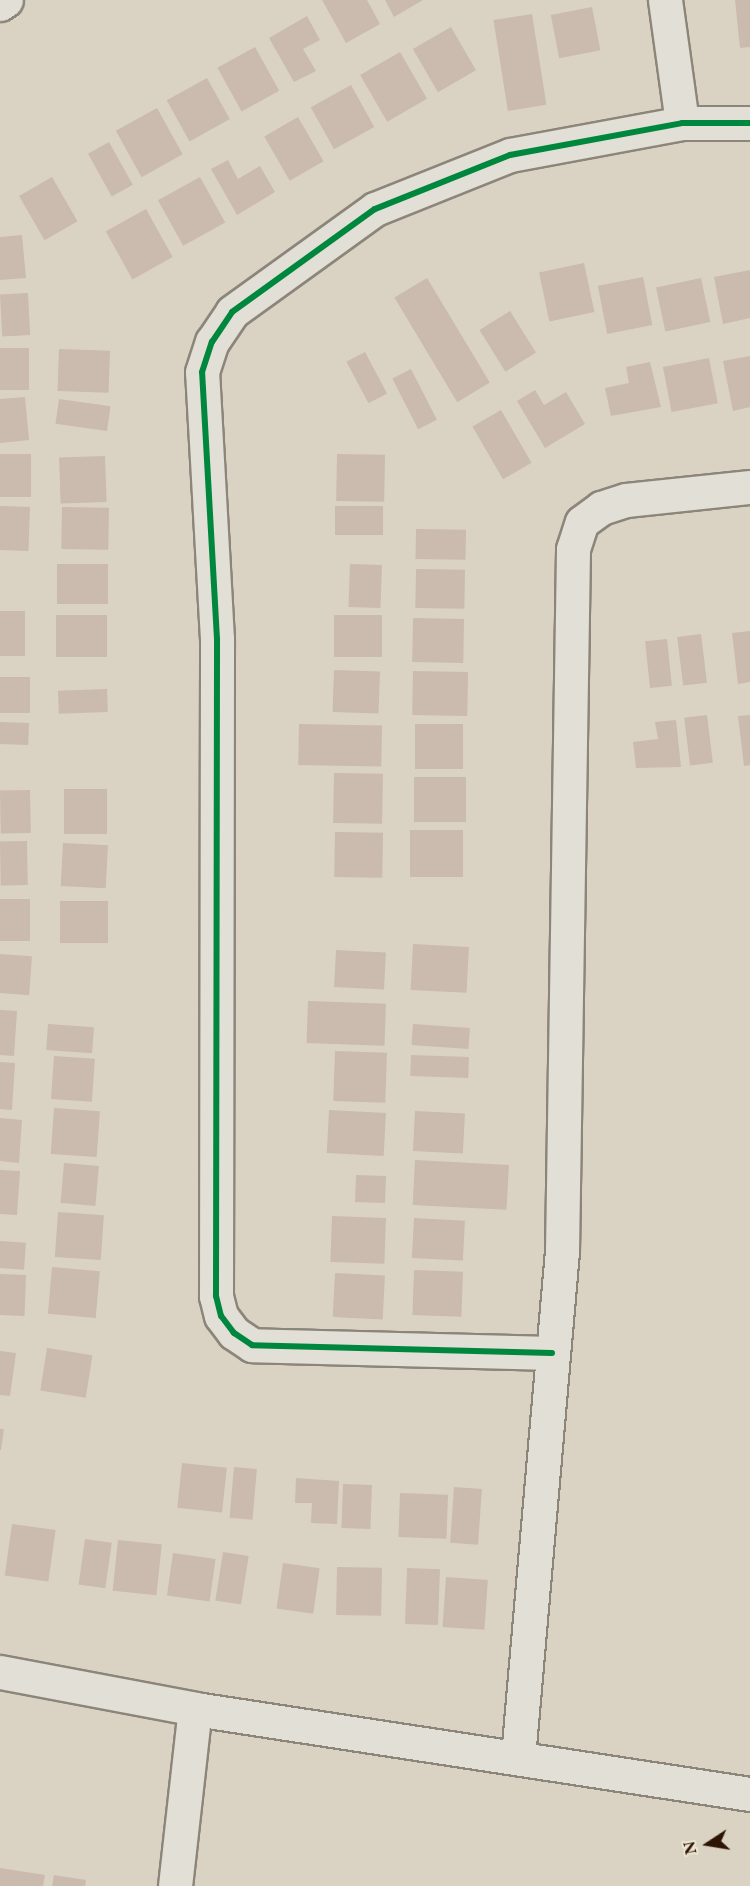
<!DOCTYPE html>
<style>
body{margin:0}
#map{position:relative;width:750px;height:1886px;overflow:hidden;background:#dad3c3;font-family:"EB Garamond",serif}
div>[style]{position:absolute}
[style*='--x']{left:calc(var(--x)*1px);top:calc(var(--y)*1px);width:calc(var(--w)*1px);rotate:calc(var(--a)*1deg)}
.building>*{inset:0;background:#cbbaae;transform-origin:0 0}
.roads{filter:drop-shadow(2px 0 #8c857a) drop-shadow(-2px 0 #8c857a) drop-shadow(0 2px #8c857a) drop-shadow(0 -2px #8c857a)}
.street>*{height:33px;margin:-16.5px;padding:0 16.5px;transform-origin:16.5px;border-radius:16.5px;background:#e2dfd7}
.cycleway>*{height:6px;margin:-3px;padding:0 3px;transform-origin:3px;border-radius:3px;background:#00873e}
span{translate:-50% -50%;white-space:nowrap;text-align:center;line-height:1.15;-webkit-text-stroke:6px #ede5d2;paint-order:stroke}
.north{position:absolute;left:678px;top:1814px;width:60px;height:60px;-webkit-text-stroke:4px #ede5d2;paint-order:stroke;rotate:258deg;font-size:16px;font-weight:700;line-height:24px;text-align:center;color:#2c1503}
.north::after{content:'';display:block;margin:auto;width:21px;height:27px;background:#2c1503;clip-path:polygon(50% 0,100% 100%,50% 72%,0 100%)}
</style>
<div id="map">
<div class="building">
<div style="clip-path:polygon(322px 0,367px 0,380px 24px,346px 43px)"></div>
<div style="clip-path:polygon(385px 0,423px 0,394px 17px)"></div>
<div style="clip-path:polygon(735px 0,750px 0,750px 47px,740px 48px)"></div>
<div style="left:592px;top:7px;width:44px;height:42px;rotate:79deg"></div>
<div style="left:532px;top:14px;width:92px;height:39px;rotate:81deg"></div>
<div style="clip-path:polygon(307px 16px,320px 40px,303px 49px,316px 71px,294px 82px,269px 38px)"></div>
<div style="left:451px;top:27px;width:50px;height:44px;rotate:60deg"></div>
<div style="left:255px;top:47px;width:50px;height:43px;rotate:61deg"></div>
<div style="left:400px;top:52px;width:54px;height:46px;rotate:60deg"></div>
<div style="left:207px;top:78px;width:47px;height:46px;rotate:61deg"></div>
<div style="left:351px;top:85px;width:48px;height:46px;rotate:61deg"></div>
<div style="left:157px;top:108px;width:53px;height:47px;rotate:61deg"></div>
<div style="left:298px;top:117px;width:51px;height:39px;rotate:60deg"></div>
<div style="left:109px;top:142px;width:49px;height:24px;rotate:61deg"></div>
<div style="clip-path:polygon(228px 160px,238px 179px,260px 166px,275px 192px,237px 215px,211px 169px)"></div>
<div style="left:52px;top:177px;width:51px;height:38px;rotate:60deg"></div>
<div style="left:200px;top:177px;width:52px;height:48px;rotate:61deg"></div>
<div style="left:146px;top:209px;width:55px;height:46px;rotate:61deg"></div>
<div style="clip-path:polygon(22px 235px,26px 278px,0 280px,0 237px)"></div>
<div style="left:584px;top:263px;width:50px;height:46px;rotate:78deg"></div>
<div style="clip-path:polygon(750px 270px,750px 318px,723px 324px,714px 277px)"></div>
<div style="left:643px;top:277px;width:49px;height:46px;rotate:79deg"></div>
<div style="left:427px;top:278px;width:122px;height:38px;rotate:59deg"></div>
<div style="left:701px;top:278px;width:45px;height:46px;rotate:78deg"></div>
<div style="left:28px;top:293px;width:42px;height:28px;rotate:87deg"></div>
<div style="left:510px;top:311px;width:49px;height:36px;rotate:58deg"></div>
<div style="left:29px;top:348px;width:42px;height:29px;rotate:90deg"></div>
<div style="left:59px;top:349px;width:51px;height:42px;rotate:2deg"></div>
<div style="left:365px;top:352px;width:47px;height:21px;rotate:62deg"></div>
<div style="clip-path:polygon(750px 356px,750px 407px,733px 411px,723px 361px)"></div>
<div style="left:709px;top:358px;width:46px;height:47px;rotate:79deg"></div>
<div style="clip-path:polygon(650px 362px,661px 407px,611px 416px,605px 388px,629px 383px,626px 367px)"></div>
<div style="left:411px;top:369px;width:57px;height:21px;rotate:63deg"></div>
<div style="clip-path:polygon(535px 390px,544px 405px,566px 392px,585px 424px,545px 448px,517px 401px)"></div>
<div style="clip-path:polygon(25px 397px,29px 440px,0 443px,0 399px)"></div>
<div style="left:59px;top:399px;width:52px;height:25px;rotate:8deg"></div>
<div style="left:501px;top:410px;width:61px;height:33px;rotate:60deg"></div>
<div style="left:0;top:454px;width:31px;height:43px"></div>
<div style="left:337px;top:454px;width:48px;height:47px;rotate:1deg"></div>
<div style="left:105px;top:456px;width:46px;height:46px;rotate:88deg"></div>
<div style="left:0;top:506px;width:30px;height:44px;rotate:2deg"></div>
<div style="left:335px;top:506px;width:48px;height:29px"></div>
<div style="left:62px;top:507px;width:47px;height:42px;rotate:1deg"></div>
<div style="left:416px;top:529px;width:50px;height:30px;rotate:1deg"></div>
<div style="left:57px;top:564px;width:51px;height:40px"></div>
<div style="left:350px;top:564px;width:32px;height:43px;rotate:2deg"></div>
<div style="left:416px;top:569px;width:49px;height:39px;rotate:1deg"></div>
<div style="left:0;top:611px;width:25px;height:45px"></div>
<div style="left:107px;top:615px;width:42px;height:51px;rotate:90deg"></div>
<div style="left:334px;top:615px;width:48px;height:42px"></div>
<div style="left:413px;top:618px;width:51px;height:44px;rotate:1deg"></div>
<div style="clip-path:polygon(750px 631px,750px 682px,738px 684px,732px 633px)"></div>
<div style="left:701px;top:634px;width:49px;height:24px;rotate:83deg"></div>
<div style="left:667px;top:639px;width:47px;height:22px;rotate:84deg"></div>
<div style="left:334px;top:670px;width:46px;height:42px;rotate:2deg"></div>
<div style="left:413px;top:671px;width:55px;height:44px;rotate:1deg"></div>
<div style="left:0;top:677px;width:30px;height:36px"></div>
<div style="left:107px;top:689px;width:23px;height:49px;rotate:88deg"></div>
<div style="left:707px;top:715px;width:48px;height:23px;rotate:83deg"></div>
<div style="clip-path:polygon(750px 715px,750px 765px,744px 766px,738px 716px)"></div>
<div style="clip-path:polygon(676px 720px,681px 767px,636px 768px,633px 742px,658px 739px,655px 722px)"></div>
<div style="left:0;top:722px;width:29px;height:22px;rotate:2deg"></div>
<div style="left:299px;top:724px;width:83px;height:41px;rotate:1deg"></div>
<div style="left:415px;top:724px;width:48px;height:45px"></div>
<div style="left:334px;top:773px;width:49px;height:50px;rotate:1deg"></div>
<div style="left:414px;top:777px;width:52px;height:45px"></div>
<div style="left:107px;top:789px;width:45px;height:43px;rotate:90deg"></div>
<div style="left:30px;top:790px;width:43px;height:30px;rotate:89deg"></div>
<div style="left:410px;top:830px;width:53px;height:47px"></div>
<div style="left:335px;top:832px;width:48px;height:45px;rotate:1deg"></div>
<div style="left:27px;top:841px;width:44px;height:27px;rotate:89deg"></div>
<div style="left:63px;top:843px;width:45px;height:43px;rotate:3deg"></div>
<div style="left:0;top:899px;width:30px;height:42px"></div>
<div style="left:60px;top:901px;width:48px;height:42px"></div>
<div style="left:413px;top:944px;width:56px;height:46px;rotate:3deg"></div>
<div style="left:336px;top:950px;width:50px;height:37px;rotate:3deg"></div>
<div style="left:0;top:954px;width:32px;height:39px;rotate:4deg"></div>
<div style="left:308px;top:1001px;width:78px;height:42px;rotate:2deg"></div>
<div style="clip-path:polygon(0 1010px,17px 1011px,14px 1056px,0 1055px)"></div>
<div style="left:48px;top:1024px;width:46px;height:26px;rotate:4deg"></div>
<div style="left:413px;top:1024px;width:57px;height:21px;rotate:4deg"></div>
<div style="left:335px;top:1051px;width:52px;height:50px;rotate:2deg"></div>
<div style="left:411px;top:1055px;width:58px;height:21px;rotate:2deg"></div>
<div style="left:54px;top:1056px;width:41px;height:43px;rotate:4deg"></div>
<div style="clip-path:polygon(0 1062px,15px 1063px,12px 1110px,0 1109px)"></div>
<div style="left:54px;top:1108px;width:46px;height:46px;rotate:4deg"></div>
<div style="left:329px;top:1110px;width:57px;height:43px;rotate:3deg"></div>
<div style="left:415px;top:1111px;width:50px;height:40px;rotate:3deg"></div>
<div style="clip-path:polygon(0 1118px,22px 1120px,19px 1163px,0 1161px)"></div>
<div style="left:415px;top:1160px;width:94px;height:45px;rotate:3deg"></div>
<div style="left:64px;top:1163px;width:35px;height:40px;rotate:5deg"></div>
<div style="clip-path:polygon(0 1170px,20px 1171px,17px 1215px,0 1214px)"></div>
<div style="left:356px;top:1175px;width:30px;height:27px;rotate:2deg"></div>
<div style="left:58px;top:1212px;width:46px;height:45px;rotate:4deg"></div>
<div style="left:332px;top:1216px;width:54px;height:46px;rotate:2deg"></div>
<div style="left:414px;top:1218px;width:51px;height:40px;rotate:3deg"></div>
<div style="left:0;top:1241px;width:26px;height:27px;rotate:4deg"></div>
<div style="left:52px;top:1267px;width:48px;height:47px;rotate:5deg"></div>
<div style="left:414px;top:1270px;width:49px;height:45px;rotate:2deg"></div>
<div style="left:335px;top:1273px;width:50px;height:44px;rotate:3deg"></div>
<div style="left:0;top:1274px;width:26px;height:41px;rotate:2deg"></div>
<div style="left:47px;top:1348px;width:46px;height:43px;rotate:9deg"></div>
<div style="clip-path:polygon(0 1351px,16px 1353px,10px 1396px,0 1395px)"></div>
<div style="clip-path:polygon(0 1429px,4px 1429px,1px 1450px,0 1450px)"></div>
<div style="left:182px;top:1463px;width:45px;height:45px;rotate:6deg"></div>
<div style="left:234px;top:1467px;width:23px;height:51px;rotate:5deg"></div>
<div style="clip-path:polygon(296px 1478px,339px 1481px,337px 1524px,311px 1523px,312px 1503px,295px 1503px)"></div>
<div style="left:343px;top:1484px;width:29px;height:44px;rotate:2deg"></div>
<div style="left:454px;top:1487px;width:28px;height:56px;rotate:4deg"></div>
<div style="left:400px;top:1493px;width:48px;height:44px;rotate:2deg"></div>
<div style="left:12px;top:1524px;width:44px;height:52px;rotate:8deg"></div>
<div style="left:85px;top:1539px;width:27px;height:46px;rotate:8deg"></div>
<div style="left:118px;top:1540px;width:44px;height:51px;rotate:6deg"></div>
<div style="left:223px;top:1552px;width:26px;height:49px;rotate:9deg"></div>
<div style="left:173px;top:1553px;width:43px;height:43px;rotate:8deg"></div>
<div style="left:283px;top:1563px;width:37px;height:46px;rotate:8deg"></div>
<div style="left:337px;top:1567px;width:45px;height:48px;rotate:1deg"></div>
<div style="left:407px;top:1568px;width:33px;height:56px;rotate:2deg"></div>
<div style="left:446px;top:1577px;width:42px;height:50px;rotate:4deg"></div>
<div style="clip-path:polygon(0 1868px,45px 1875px,43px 1886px,0 1886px)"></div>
<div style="clip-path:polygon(54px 1875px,86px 1880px,85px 1886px,52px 1886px)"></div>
</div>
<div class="roads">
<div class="street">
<div style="--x:665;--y:0;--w:124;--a:82.1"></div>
<div style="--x:0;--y:4;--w:7;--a:-34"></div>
<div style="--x:552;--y:1353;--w:300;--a:-178.5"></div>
<div style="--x:252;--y:1345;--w:22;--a:-146"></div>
<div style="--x:234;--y:1333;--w:21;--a:-127"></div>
<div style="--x:221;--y:1316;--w:21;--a:-104"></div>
<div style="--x:216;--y:1296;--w:657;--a:-89.91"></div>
<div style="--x:217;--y:639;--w:267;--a:-93.2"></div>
<div style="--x:202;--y:372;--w:32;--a:-72"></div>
<div style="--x:212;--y:342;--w:36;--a:-56"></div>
<div style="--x:232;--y:312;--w:176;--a:-35.8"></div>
<div style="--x:375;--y:209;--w:145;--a:-21.8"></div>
<div style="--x:510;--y:155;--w:175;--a:-10.5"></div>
<div style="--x:682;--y:123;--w:68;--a:0"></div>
<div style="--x:0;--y:1672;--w:198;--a:10.7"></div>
<div style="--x:195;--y:1709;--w:561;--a:8.71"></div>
<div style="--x:518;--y:1757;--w:508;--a:-85.03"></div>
<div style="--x:562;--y:1251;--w:702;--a:-89.1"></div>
<div style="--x:573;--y:549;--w:28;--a:-72"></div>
<div style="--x:582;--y:522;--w:24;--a:-36"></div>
<div style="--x:601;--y:508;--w:26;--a:-18"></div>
<div style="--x:626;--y:500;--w:125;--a:-6"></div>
<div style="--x:175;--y:1886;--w:178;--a:-83.6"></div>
</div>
</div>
<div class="cycleway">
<div style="--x:552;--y:1353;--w:300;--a:-178.5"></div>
<div style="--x:252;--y:1345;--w:22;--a:-146"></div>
<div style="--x:234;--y:1333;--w:21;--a:-127"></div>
<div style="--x:221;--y:1316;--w:21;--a:-104"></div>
<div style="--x:216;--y:1296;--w:657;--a:-89.91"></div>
<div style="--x:217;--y:639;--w:267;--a:-93.2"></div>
<div style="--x:202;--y:372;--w:32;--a:-72"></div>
<div style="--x:212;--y:342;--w:36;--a:-56"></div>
<div style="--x:232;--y:312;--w:176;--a:-35.8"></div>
<div style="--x:375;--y:209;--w:145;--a:-21.8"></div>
<div style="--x:510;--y:155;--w:175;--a:-10.5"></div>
<div style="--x:682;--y:123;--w:68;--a:0"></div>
</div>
<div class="north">N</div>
</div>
